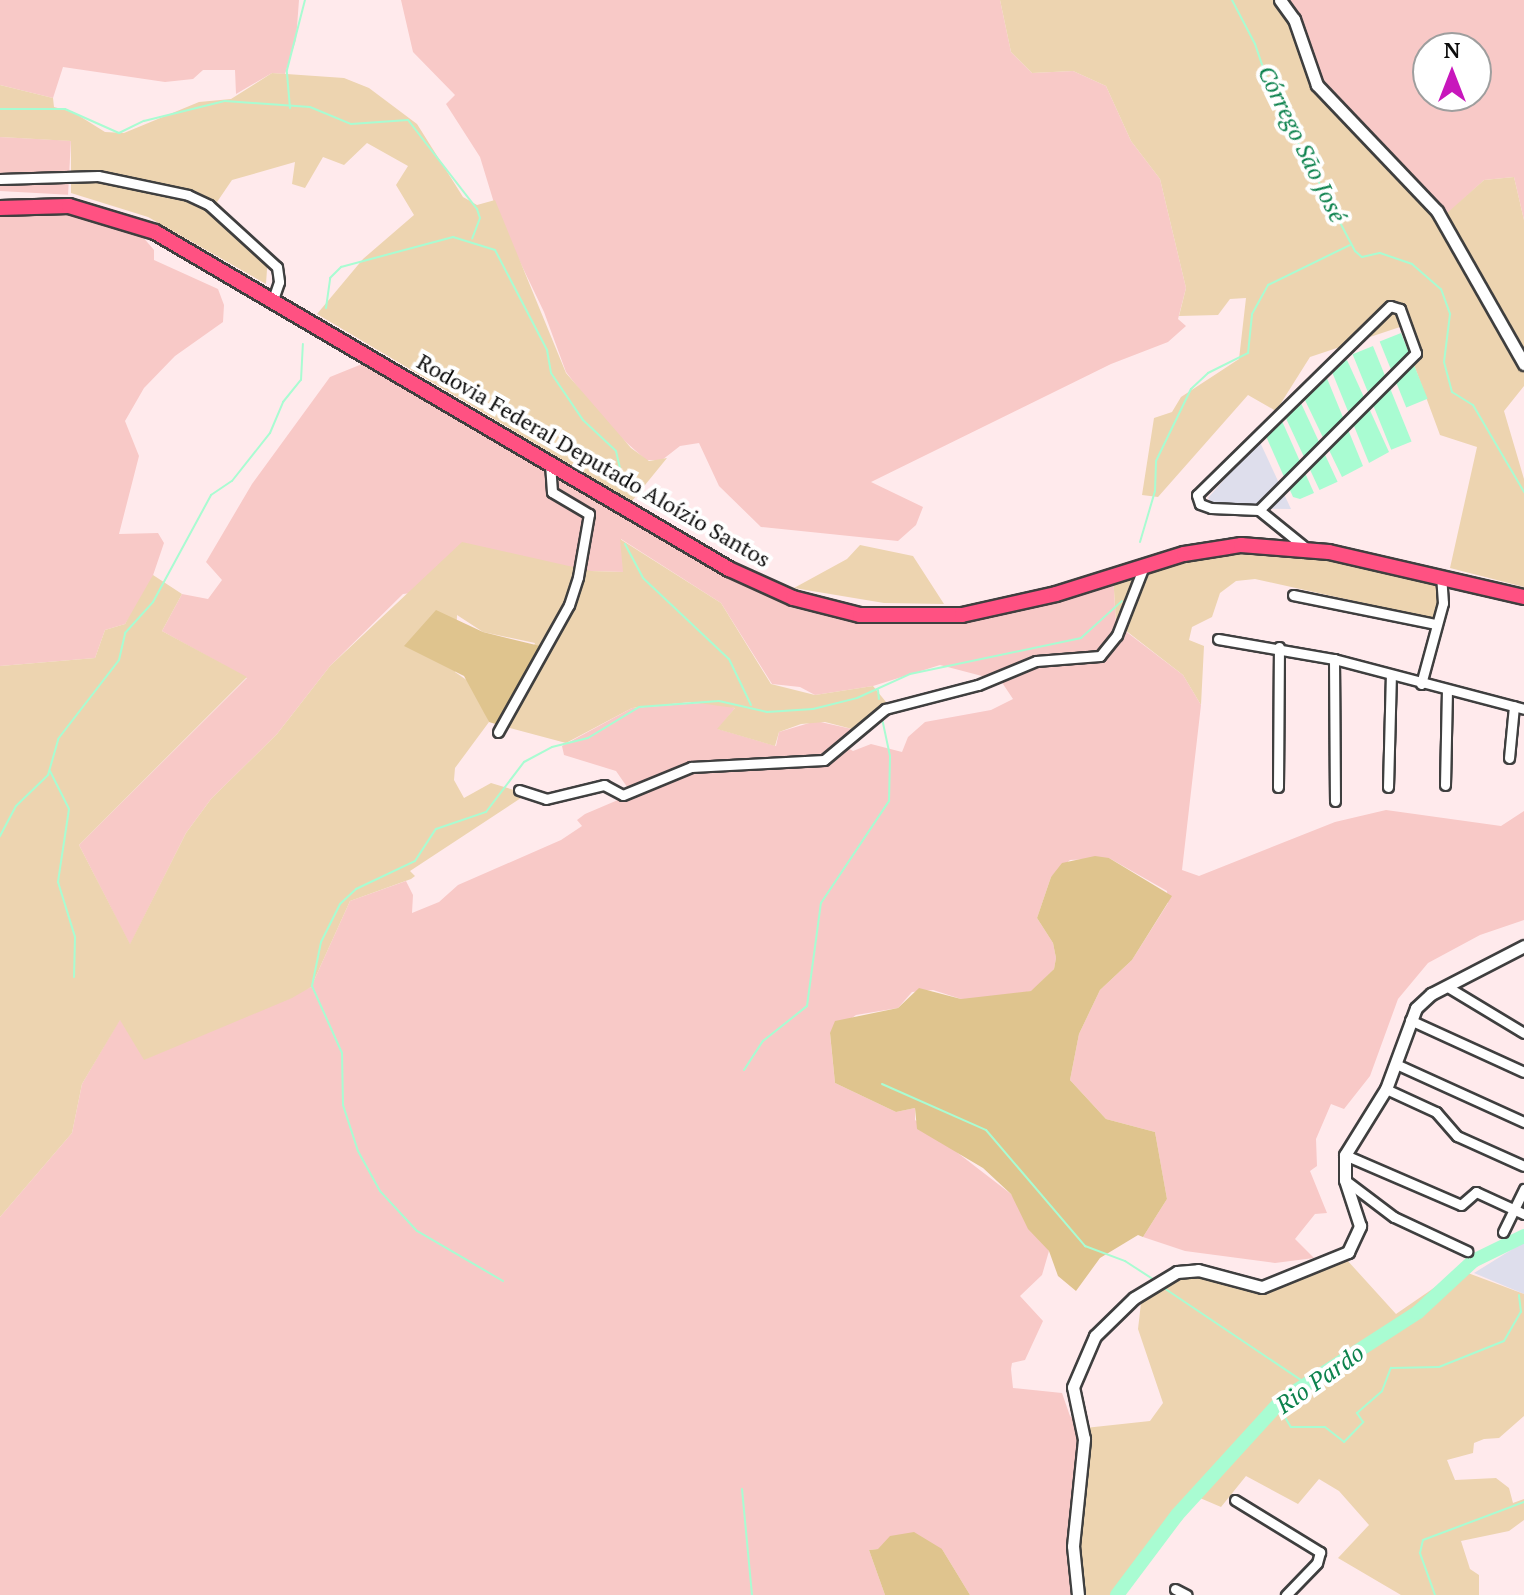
<!DOCTYPE html>
<meta charset="utf-8">
<style>
body{margin:0}
#map{position:relative;width:1524px;height:1595px;overflow:hidden;background:#ffeaec;font-family:"PT Serif",serif}
div>[style]{position:absolute}
[style*='--x']{left:calc(var(--x)*1px);top:calc(var(--y)*1px);width:calc(var(--w)*1px);rotate:calc(var(--a)*1deg)}
.industrial>*{inset:0;background:#dedeec}
.farmland>*{inset:0;background:#f8c9c7;transform-origin:0 0}
.green>*{inset:0;background:#edd4b0}
.forest>*{inset:0;background:#dfc48e}
.water>*{inset:0;background:#a9fcd2;transform-origin:0 0}
.stream>*{height:2px;margin:-1px;padding:0 1px;transform-origin:1px;border-radius:1px;background:#a9fcd2}
.river>*{height:14px;margin:-7px;padding:0 7px;transform-origin:7px;border-radius:7px;background:#a9fcd2}
.roads{filter:drop-shadow(2px 0 #3f3f3f) drop-shadow(-2px 0 #3f3f3f) drop-shadow(0 2px #3f3f3f) drop-shadow(0 -2px #3f3f3f)}
.minor>*{height:9px;margin:-4.5px;padding:0 4.5px;transform-origin:4.5px;border-radius:4.5px;background:#fff}
.tertiary>*{height:11px;margin:-5.5px;padding:0 5.5px;transform-origin:5.5px;border-radius:5.5px;background:#fff}
.trunk>*{height:14px;margin:-7px;padding:0 7px;transform-origin:7px;border-radius:7px;background:#ff5182}
span{translate:-50% -50%;white-space:nowrap;text-align:center;line-height:1.15;-webkit-text-stroke:8px #fff;paint-order:stroke}
.street-label{font-size:22px;color:#0c0c0c}
.water-label{font-size:24px;color:#0c824d;font-style:italic}
.north{position:absolute;left:1412px;top:32px;width:80px;height:80px;box-sizing:border-box;background:#fff;border:2px solid #9e9e9e;border-radius:50%;rotate:0deg;font-size:22px;font-weight:700;line-height:32px;text-align:center;color:#0c0c0c}
.north::after{content:'';display:block;margin:auto;width:28px;height:36px;background:#c817bc;clip-path:polygon(50% 0,100% 100%,50% 72%,0 100%)}
</style>
<div id="map">
<div class="industrial">
<div style="clip-path:polygon(1259px 440px,1291px 509px,1213px 508px,1208px 498px)"></div>
<div style="clip-path:polygon(1524px 1242px,1524px 1294px,1474px 1273px)"></div>
</div>
<div class="farmland">
<div style="clip-path:polygon(0 0,299px 0,296px 40px,285px 74px,272px 73px,236px 94px,235px 70px,203px 70px,193px 79px,165px 82px,63px 67px,53px 98px,0 85px)"></div>
<div style="clip-path:polygon(401px 0,1000px 0,1011px 52px,1032px 73px,1073px 71px,1106px 86px,1131px 141px,1160px 179px,1186px 288px,1178px 319px,1186px 326px,1168px 342px,1111px 364px,871px 482px,923px 507px,916px 525px,898px 541px,761px 527px,719px 486px,699px 443px,680px 446px,662px 460px,646px 460px,608px 426px,566px 372px,544px 312px,498px 216px,480px 157px,446px 104px,455px 95px,413px 52px)"></div>
<div style="clip-path:polygon(evenodd,1284px 0,1524px 0,1524px 220px,1514px 177px,1484px 180px,1446px 215px,1419px 182px,1366px 142px,1316px 86px,1284px 0,1428px 48px,1476px 48px,1476px 96px,1428px 96px,1428px 48px)"></div>
<div style="left:0;top:137px;width:71px;height:54px;rotate:3deg"></div>
<div style="clip-path:polygon(0 206px,68px 208px,136px 229px,154px 250px,154px 260px,218px 289px,224px 305px,223px 322px,175px 356px,144px 388px,125px 421px,139px 456px,119px 534px,158px 533px,164px 543px,148px 590px,125px 624px,105px 630px,95px 658px,0 666px)"></div>
<div style="clip-path:polygon(367px 362px,717px 570px,789px 603px,950px 619px,1113px 574px,1116px 624px,1183px 675px,1201px 705px,1182px 870px,1199px 876px,1335px 822px,1386px 810px,1501px 826px,1524px 811px,1524px 920px,1480px 935px,1428px 963px,1398px 999px,1370px 1076px,1344px 1109px,1331px 1104px,1316px 1139px,1317px 1166px,1310px 1171px,1327px 1213px,1315px 1214px,1295px 1239px,1314px 1258px,1275px 1263px,1185px 1251px,1143px 1237px,1167px 1199px,1155px 1132px,1106px 1119px,1070px 1080px,1079px 1034px,1100px 990px,1132px 960px,1168px 903px,1167px 891px,1109px 858px,1070px 860px,1051px 877px,1037px 918px,1053px 943px,1056px 958px,1054px 969px,1032px 991px,990px 999px,961px 999px,933px 990px,912px 992px,898px 1008px,856px 1015px,830px 1034px,835px 1083px,896px 1112px,915px 1108px,915px 1120px,1011px 1194px,1049px 1251px,1042px 1275px,1020px 1296px,1043px 1321px,1025px 1360px,1012px 1363px,1011px 1369px,1013px 1388px,1062px 1393px,1070px 1416px,1085px 1428px,1080px 1595px,970px 1595px,942px 1549px,878px 1549px,869px 1550px,885px 1595px,0 1595px,0 1217px,72px 1133px,82px 1084px,120px 1019px,145px 1059px,311px 987px,350px 901px,406px 881px,413px 895px,412px 913px,439px 902px,458px 885px,561px 840px,582px 826px,577px 820px,585px 814px,632px 794px,616px 771px,564px 755px,562px 746px,632px 708px,715px 702px,735px 708px,718px 729px,776px 746px,779px 732px,816px 721px,856px 730px,843px 745px,853px 751px,871px 744px,902px 752px,908px 737px,925px 722px,991px 710px,1013px 699px,1001px 681px,940px 665px,873px 686px,815px 695px,800px 687px,772px 684px,721px 603px,621px 539px,624px 572px,591px 571px,403px 594px,330px 666px,277px 734px,211px 799px,186px 833px,130px 945px,79px 845px,247px 678px,162px 631px,182px 594px,208px 599px,222px 580px,206px 562px,252px 484px,330px 377px)"></div>
</div>
<div class="green">
<div style="clip-path:polygon(1000px 0,1284px 0,1316px 86px,1366px 142px,1419px 182px,1446px 214px,1484px 180px,1514px 177px,1524px 220px,1524px 386px,1504px 411px,1524px 479px,1524px 587px,1450px 568px,1477px 447px,1440px 435px,1400px 327px,1310px 357px,1276px 411px,1248px 395px,1158px 497px,1142px 495px,1154px 418px,1172px 412px,1181px 397px,1239px 359px,1246px 298px,1230px 299px,1218px 315px,1179px 316px,1186px 288px,1160px 179px,1131px 141px,1106px 86px,1073px 71px,1032px 73px,1011px 52px)"></div>
<div style="clip-path:polygon(272px 73px,344px 78px,369px 88px,417px 124px,463px 197px,477px 205px,495px 200px,566px 373px,631px 448px,649px 461px,667px 458px,632px 501px,317px 314px,363px 259px,414px 215px,396px 185px,408px 166px,367px 143px,344px 165px,323px 157px,305px 188px,292px 184px,295px 162px,232px 180px,217px 202px,268px 255px,266px 284px,148px 217px,71px 193px,71px 141px,0 137px,0 85px,53px 98px,54px 107px,73px 112px,105px 132px,124px 133px,199px 102px,231px 99px)"></div>
<div style="clip-path:polygon(620px 539px,721px 603px,771px 684px,815px 695px,873px 686px,886px 702px,856px 730px,825px 722px,801px 724px,779px 732px,775px 746px,717px 729px,735px 708px,691px 702px,632px 708px,566px 743px,502px 726px,535px 643px,483px 632px,457px 615px,455px 672px,471px 683px,489px 722px,455px 768px,454px 780px,464px 798px,491px 783px,527px 794px,410px 871px,415px 876px,411px 879px,350px 901px,311px 987px,292px 998px,144px 1060px,120px 1020px,82px 1084px,72px 1133px,0 1217px,0 666px,95px 658px,105px 630px,125px 624px,153px 575px,182px 594px,162px 631px,247px 677px,79px 845px,130px 944px,186px 833px,211px 799px,277px 734px,330px 666px,462px 542px,591px 571px,623px 572px)"></div>
<div style="clip-path:polygon(860px 545px,913px 556px,944px 604px,884px 603px,794px 588px,847px 559px)"></div>
<div style="clip-path:polygon(1251px 547px,1328px 555px,1436px 580px,1439px 598px,1435px 619px,1255px 579px,1236px 581px,1220px 593px,1212px 617px,1192px 627px,1189px 640px,1204px 646px,1201px 705px,1183px 675px,1116px 623px,1113px 574px)"></div>
<div style="clip-path:polygon(1347px 1260px,1396px 1314px,1460px 1270px,1524px 1294px,1524px 1416px,1499px 1438px,1484px 1439px,1474px 1443px,1473px 1453px,1447px 1460px,1455px 1480px,1496px 1478px,1509px 1488px,1513px 1503px,1524px 1499px,1524px 1520px,1509px 1531px,1461px 1541px,1470px 1569px,1479px 1575px,1479px 1595px,1401px 1595px,1338px 1558px,1369px 1525px,1339px 1491px,1319px 1479px,1298px 1504px,1246px 1476px,1221px 1507px,1193px 1495px,1117px 1595px,1080px 1595px,1075px 1523px,1085px 1428px,1150px 1421px,1163px 1403px,1138px 1329px,1141px 1303px,1159px 1279px,1191px 1275px,1256px 1290px,1288px 1285px)"></div>
</div>
<div class="forest">
<div style="clip-path:polygon(436px 610px,483px 632px,540px 646px,502px 726px,489px 722px,464px 676px,404px 646px)"></div>
<div style="clip-path:polygon(1095px 856px,1109px 858px,1172px 896px,1132px 960px,1100px 990px,1079px 1034px,1070px 1080px,1106px 1119px,1155px 1132px,1167px 1199px,1143px 1237px,1138px 1235px,1100px 1258px,1076px 1291px,1058px 1276px,1049px 1251px,1028px 1229px,1011px 1194px,983px 1168px,917px 1129px,915px 1108px,896px 1112px,835px 1083px,830px 1033px,835px 1021px,898px 1008px,919px 988px,961px 999px,1031px 991px,1054px 969px,1056px 958px,1053px 943px,1037px 918px,1051px 877px,1062px 863px)"></div>
<div style="clip-path:polygon(914px 1532px,942px 1549px,970px 1595px,885px 1595px,869px 1550px,878px 1549px,890px 1536px)"></div>
</div>
<div class="water">
<div style="left:1401px;top:333px;width:71px;height:23px;rotate:68deg"></div>
<div style="left:1373px;top:346px;width:103px;height:22px;rotate:68deg"></div>
<div style="clip-path:polygon(1347px 360px,1389px 452px,1369px 463px,1330px 367px)"></div>
<div style="clip-path:polygon(1324px 371px,1363px 466px,1342px 477px,1303px 396px)"></div>
<div style="left:1300px;top:401px;width:89px;height:20px;rotate:65deg"></div>
<div style="clip-path:polygon(1282px 421px,1314px 493px,1300px 499px,1293px 497px,1265px 434px)"></div>
</div>
<div class="stream">
<div style="--x:1232;--y:0;--w:50;--a:62.4"></div>
<div style="--x:1255;--y:44;--w:50;--a:71.2"></div>
<div style="--x:1271;--y:91;--w:181;--a:62.3"></div>
<div style="--x:1355;--y:251;--w:9;--a:41"></div>
<div style="--x:1362;--y:257;--w:18;--a:-13"></div>
<div style="--x:1380;--y:253;--w:34;--a:19"></div>
<div style="--x:1412;--y:264;--w:38;--a:41"></div>
<div style="--x:1441;--y:289;--w:27;--a:70"></div>
<div style="--x:1450;--y:314;--w:48;--a:97.1"></div>
<div style="--x:1444;--y:362;--w:31;--a:75"></div>
<div style="--x:1452;--y:392;--w:25;--a:32"></div>
<div style="--x:1473;--y:405;--w:101;--a:59.6"></div>
<div style="--x:290;--y:108;--w:38;--a:-95"></div>
<div style="--x:287;--y:70;--w:72;--a:-75.6"></div>
<div style="--x:0;--y:109;--w:65;--a:0"></div>
<div style="--x:65;--y:109;--w:59;--a:24"></div>
<div style="--x:119;--y:133;--w:28;--a:-26"></div>
<div style="--x:144;--y:121;--w:83;--a:-13.9"></div>
<div style="--x:225;--y:101;--w:85;--a:4"></div>
<div style="--x:310;--y:107;--w:44;--a:22.5"></div>
<div style="--x:351;--y:124;--w:57;--a:-4"></div>
<div style="--x:408;--y:120;--w:113;--a:52.2"></div>
<div style="--x:477;--y:209;--w:9;--a:72"></div>
<div style="--x:480;--y:218;--w:22;--a:111"></div>
<div style="--x:326;--y:308;--w:30;--a:-82"></div>
<div style="--x:330;--y:278;--w:16;--a:-45"></div>
<div style="--x:341;--y:267;--w:116;--a:-15"></div>
<div style="--x:453;--y:237;--w:44;--a:17.2"></div>
<div style="--x:495;--y:250;--w:113;--a:62.5"></div>
<div style="--x:547;--y:350;--w:23;--a:80"></div>
<div style="--x:551;--y:373;--w:57;--a:55.8"></div>
<div style="--x:583;--y:420;--w:45;--a:43.2"></div>
<div style="--x:616;--y:451;--w:27;--a:77"></div>
<div style="--x:1140;--y:542;--w:53;--a:-73.6"></div>
<div style="--x:1155;--y:491;--w:30;--a:-88"></div>
<div style="--x:1156;--y:461;--w:80;--a:-64.1"></div>
<div style="--x:1191;--y:389;--w:23;--a:-43"></div>
<div style="--x:1208;--y:373;--w:45;--a:-26.6"></div>
<div style="--x:1248;--y:353;--w:39;--a:-84"></div>
<div style="--x:1252;--y:314;--w:33;--a:-61"></div>
<div style="--x:1268;--y:285;--w:91;--a:-26"></div>
<div style="--x:625;--y:544;--w:38;--a:62"></div>
<div style="--x:643;--y:578;--w:118;--a:43.3"></div>
<div style="--x:729;--y:659;--w:51;--a:64.4"></div>
<div style="--x:878;--y:690;--w:9;--a:84"></div>
<div style="--x:50;--y:771;--w:42;--a:63.4"></div>
<div style="--x:69;--y:809;--w:74;--a:98.6"></div>
<div style="--x:58;--y:882;--w:58;--a:72.8"></div>
<div style="--x:75;--y:937;--w:40;--a:91.4"></div>
<div style="--x:0;--y:836;--w:34;--a:-62"></div>
<div style="--x:16;--y:806;--w:45;--a:-44.1"></div>
<div style="--x:48;--y:775;--w:37;--a:-74"></div>
<div style="--x:58;--y:739;--w:100;--a:-52.3"></div>
<div style="--x:119;--y:660;--w:28;--a:-77"></div>
<div style="--x:125;--y:633;--w:42;--a:-47.9"></div>
<div style="--x:153;--y:602;--w:122;--a:-61.5"></div>
<div style="--x:211;--y:495;--w:25;--a:-34"></div>
<div style="--x:232;--y:481;--w:61;--a:-51.6"></div>
<div style="--x:270;--y:433;--w:34;--a:-67"></div>
<div style="--x:283;--y:402;--w:28;--a:-51"></div>
<div style="--x:301;--y:380;--w:36;--a:-87"></div>
<div style="--x:744;--y:1070;--w:35;--a:-57"></div>
<div style="--x:763;--y:1041;--w:56;--a:-38.5"></div>
<div style="--x:807;--y:1006;--w:104;--a:-82.3"></div>
<div style="--x:821;--y:903;--w:123;--a:-56.3"></div>
<div style="--x:889;--y:801;--w:45;--a:-88.7"></div>
<div style="--x:890;--y:756;--w:38;--a:-102"></div>
<div style="--x:882;--y:1084;--w:114;--a:23.9"></div>
<div style="--x:986;--y:1130;--w:153;--a:49.5"></div>
<div style="--x:1085;--y:1246;--w:43;--a:20.6"></div>
<div style="--x:1125;--y:1261;--w:37;--a:33"></div>
<div style="--x:503;--y:1281;--w:99;--a:-149.8"></div>
<div style="--x:417;--y:1231;--w:54;--a:-132.8"></div>
<div style="--x:380;--y:1191;--w:46;--a:-118.8"></div>
<div style="--x:358;--y:1151;--w:48;--a:-108.1"></div>
<div style="--x:343;--y:1105;--w:52;--a:-91.1"></div>
<div style="--x:342;--y:1053;--w:73;--a:-114.1"></div>
<div style="--x:312;--y:986;--w:45;--a:-78.4"></div>
<div style="--x:321;--y:942;--w:42;--a:-63.4"></div>
<div style="--x:340;--y:904;--w:22;--a:-43"></div>
<div style="--x:356;--y:889;--w:65;--a:-25.4"></div>
<div style="--x:415;--y:861;--w:38;--a:-57"></div>
<div style="--x:436;--y:829;--w:53;--a:-18.8"></div>
<div style="--x:486;--y:812;--w:63;--a:-52.8"></div>
<div style="--x:524;--y:762;--w:32;--a:-28"></div>
<div style="--x:552;--y:747;--w:37;--a:-14"></div>
<div style="--x:588;--y:738;--w:60;--a:-31.3"></div>
<div style="--x:639;--y:707;--w:80;--a:-4.3"></div>
<div style="--x:719;--y:701;--w:49;--a:12.9"></div>
<div style="--x:767;--y:712;--w:46;--a:-3.7"></div>
<div style="--x:813;--y:709;--w:45;--a:-14"></div>
<div style="--x:857;--y:698;--w:58;--a:-24.4"></div>
<div style="--x:910;--y:674;--w:175;--a:-11.9"></div>
<div style="--x:1081;--y:638;--w:55;--a:-42.1"></div>
<div style="--x:1161;--y:1286;--w:176;--a:33.9"></div>
<div style="--x:1274;--y:1408;--w:6;--a:9"></div>
<div style="--x:1280;--y:1409;--w:21;--a:59"></div>
<div style="--x:1291;--y:1427;--w:34;--a:0"></div>
<div style="--x:1325;--y:1427;--w:24;--a:38"></div>
<div style="--x:1344;--y:1442;--w:28;--a:-46"></div>
<div style="--x:1363;--y:1422;--w:11;--a:-124"></div>
<div style="--x:1357;--y:1413;--w:33;--a:-41"></div>
<div style="--x:1382;--y:1391;--w:25;--a:-69"></div>
<div style="--x:1391;--y:1368;--w:48;--a:-1.2"></div>
<div style="--x:1439;--y:1367;--w:70;--a:-21.8"></div>
<div style="--x:1504;--y:1341;--w:34;--a:-60"></div>
<div style="--x:1521;--y:1312;--w:17;--a:-97"></div>
<div style="--x:742;--y:1489;--w:106;--a:84.6"></div>
<div style="--x:1435;--y:1595;--w:45;--a:-109.7"></div>
<div style="--x:1420;--y:1553;--w:13;--a:-77"></div>
<div style="--x:1423;--y:1540;--w:108;--a:-20.6"></div>
</div>
<div class="river">
<div style="--x:1117;--y:1595;--w:100;--a:-53.1"></div>
<div style="--x:1177;--y:1515;--w:156;--a:-47.6"></div>
<div style="--x:1282;--y:1400;--w:162;--a:-32.9"></div>
<div style="--x:1418;--y:1312;--w:75;--a:-42.8"></div>
<div style="--x:1473;--y:1261;--w:57;--a:-26.1"></div>
</div>
<div class="roads">
<div class="minor">
<div style="--x:0;--y:179;--w:98;--a:-1.8"></div>
<div style="--x:98;--y:176;--w:92;--a:11.9"></div>
<div style="--x:188;--y:195;--w:23;--a:25"></div>
<div style="--x:209;--y:205;--w:92;--a:42.4"></div>
<div style="--x:277;--y:267;--w:15;--a:82"></div>
<div style="--x:279;--y:282;--w:18;--a:109"></div>
<div style="--x:1259;--y:510;--w:222;--a:-45"></div>
<div style="--x:1416;--y:353;--w:47;--a:-110"></div>
<div style="--x:1400;--y:309;--w:10;--a:-163"></div>
<div style="--x:1390;--y:306;--w:270;--a:135.6"></div>
<div style="--x:1197;--y:495;--w:9;--a:72"></div>
<div style="--x:1200;--y:504;--w:12;--a:20"></div>
<div style="--x:1211;--y:508;--w:48;--a:2.4"></div>
<div style="--x:1259;--y:510;--w:60;--a:39"></div>
<div style="--x:1293;--y:595;--w:146;--a:11.5"></div>
<div style="--x:1218;--y:639;--w:118;--a:9.8"></div>
<div style="--x:1334;--y:659;--w:196;--a:14.7"></div>
<div style="--x:1334;--y:659;--w:142;--a:89.6"></div>
<div style="--x:1421;--y:684;--w:84;--a:-74.8"></div>
<div style="--x:1443;--y:603;--w:26;--a:-94"></div>
<div style="--x:498;--y:732;--w:145;--a:-60.8"></div>
<div style="--x:569;--y:605;--w:29;--a:-72"></div>
<div style="--x:578;--y:577;--w:64;--a:-80.1"></div>
<div style="--x:589;--y:514;--w:43;--a:-149.3"></div>
<div style="--x:552;--y:492;--w:30;--a:-94"></div>
<div style="--x:1509;--y:758;--w:52;--a:-84.5"></div>
<div style="--x:1445;--y:785;--w:93;--a:-88.8"></div>
<div style="--x:1278;--y:787;--w:140;--a:-89.6"></div>
<div style="--x:1388;--y:787;--w:112;--a:-88.5"></div>
<div style="--x:519;--y:790;--w:28;--a:18"></div>
<div style="--x:546;--y:799;--w:60;--a:-13.6"></div>
<div style="--x:604;--y:785;--w:21;--a:28"></div>
<div style="--x:623;--y:795;--w:74;--a:-22.4"></div>
<div style="--x:691;--y:767;--w:133;--a:-3"></div>
<div style="--x:824;--y:760;--w:80;--a:-39.9"></div>
<div style="--x:885;--y:709;--w:96;--a:-14.5"></div>
<div style="--x:978;--y:685;--w:63;--a:-22.5"></div>
<div style="--x:1036;--y:661;--w:64;--a:-4.5"></div>
<div style="--x:1100;--y:656;--w:27;--a:-51"></div>
<div style="--x:1117;--y:635;--w:74;--a:-68.6"></div>
<div style="--x:1446;--y:986;--w:91;--a:31.1"></div>
<div style="--x:1410;--y:1020;--w:125;--a:24.5"></div>
<div style="--x:1396;--y:1064;--w:141;--a:24.4"></div>
<div style="--x:1386;--y:1089;--w:55;--a:24.7"></div>
<div style="--x:1436;--y:1112;--w:32;--a:49"></div>
<div style="--x:1457;--y:1136;--w:73;--a:24.1"></div>
<div style="--x:1345;--y:1155;--w:126;--a:23.3"></div>
<div style="--x:1461;--y:1205;--w:20;--a:-41"></div>
<div style="--x:1476;--y:1192;--w:53;--a:24.6"></div>
<div style="--x:1345;--y:1180;--w:61;--a:37.1"></div>
<div style="--x:1394;--y:1217;--w:81;--a:25"></div>
<div style="--x:1503;--y:1232;--w:48;--a:-64"></div>
<div style="--x:1235;--y:1500;--w:100;--a:31.5"></div>
<div style="--x:1320;--y:1552;--w:11;--a:105"></div>
<div style="--x:1317;--y:1563;--w:45;--a:134.1"></div>
<div style="--x:1175;--y:1589;--w:13;--a:27"></div>
</div>
<div class="tertiary">
<div style="--x:1280;--y:0;--w:24;--a:54"></div>
<div style="--x:1294;--y:19;--w:70;--a:70.8"></div>
<div style="--x:1317;--y:85;--w:174;--a:46.4"></div>
<div style="--x:1437;--y:211;--w:176;--a:60.4"></div>
<div style="--x:1078;--y:1595;--w:49;--a:-95.8"></div>
<div style="--x:1073;--y:1546;--w:108;--a:-84.1"></div>
<div style="--x:1084;--y:1439;--w:53;--a:-101.9"></div>
<div style="--x:1073;--y:1387;--w:56;--a:-66.7"></div>
<div style="--x:1095;--y:1336;--w:54;--a:-44.3"></div>
<div style="--x:1134;--y:1298;--w:50;--a:-31.2"></div>
<div style="--x:1177;--y:1272;--w:21;--a:-5"></div>
<div style="--x:1198;--y:1270;--w:66;--a:14.9"></div>
<div style="--x:1262;--y:1287;--w:93;--a:-22.1"></div>
<div style="--x:1348;--y:1252;--w:29;--a:-65"></div>
<div style="--x:1360;--y:1226;--w:48;--a:-108.1"></div>
<div style="--x:1345;--y:1180;--w:25;--a:-90"></div>
<div style="--x:1345;--y:1155;--w:78;--a:-58.2"></div>
<div style="--x:1386;--y:1089;--w:86;--a:-69.7"></div>
<div style="--x:1416;--y:1008;--w:21;--a:-43"></div>
<div style="--x:1431;--y:994;--w:105;--a:-27.3"></div>
</div>
<div class="trunk">
<div style="--x:0;--y:208;--w:69;--a:-1.7"></div>
<div style="--x:69;--y:206;--w:90;--a:16.8"></div>
<div style="--x:155;--y:232;--w:666;--a:30.42"></div>
<div style="--x:729;--y:569;--w:70;--a:24.4"></div>
<div style="--x:793;--y:598;--w:69;--a:14.2"></div>
<div style="--x:860;--y:615;--w:102;--a:0"></div>
<div style="--x:962;--y:615;--w:96;--a:-12.6"></div>
<div style="--x:1056;--y:594;--w:134;--a:-17.4"></div>
<div style="--x:1184;--y:554;--w:58;--a:-9"></div>
<div style="--x:1241;--y:545;--w:88;--a:4.5"></div>
<div style="--x:1329;--y:552;--w:200;--a:13"></div>
</div>
</div>
<div class="street-label">
<span style="left:594px;top:460px;rotate:30deg">Rodovia Federal Deputado Aloízio Santos</span>
</div>
<div class="water-label">
<span style="left:1302px;top:144px;rotate:64deg">Córrego São José</span>
<span style="left:1320px;top:1379px;rotate:-35deg">Rio Pardo</span>
</div>
<div class="north">N</div>
</div>
